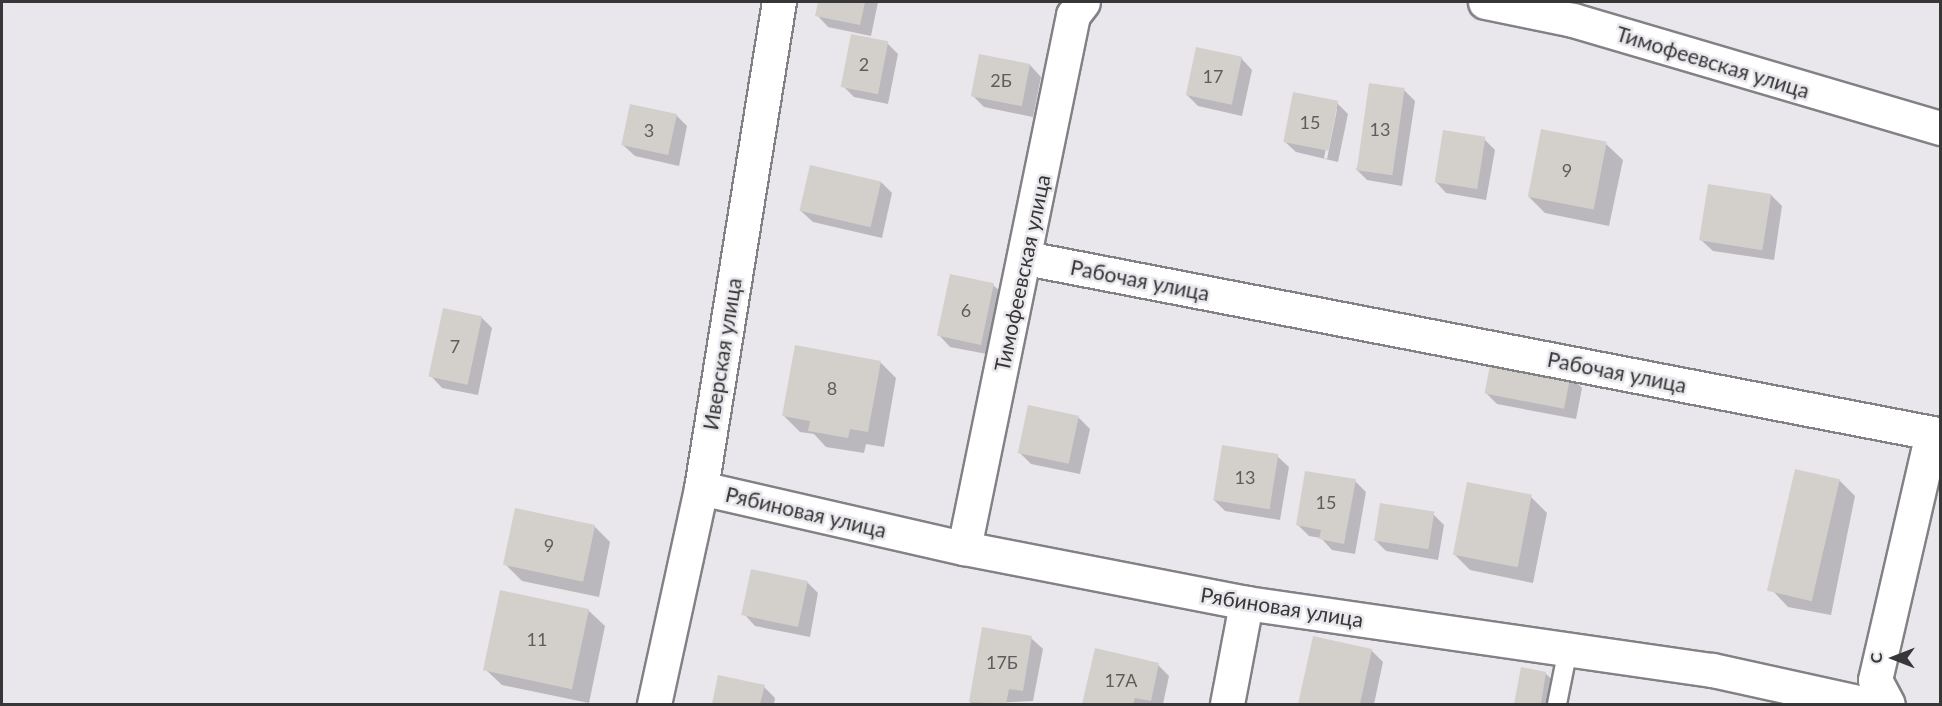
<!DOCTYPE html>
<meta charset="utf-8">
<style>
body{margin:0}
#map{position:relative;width:1942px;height:706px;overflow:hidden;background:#e9e7ec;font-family:Lato,sans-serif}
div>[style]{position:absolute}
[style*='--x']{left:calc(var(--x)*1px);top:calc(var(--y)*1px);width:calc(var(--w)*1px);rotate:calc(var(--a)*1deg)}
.shadow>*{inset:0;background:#0003}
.building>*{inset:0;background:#d3d0cc;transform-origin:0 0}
.roads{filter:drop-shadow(2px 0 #828185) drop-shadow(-2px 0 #828185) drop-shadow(0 2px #828185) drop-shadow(0 -2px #828185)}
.lane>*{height:18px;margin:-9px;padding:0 9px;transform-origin:9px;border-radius:9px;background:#fff}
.street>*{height:33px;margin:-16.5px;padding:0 16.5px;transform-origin:16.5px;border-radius:16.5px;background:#fff}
span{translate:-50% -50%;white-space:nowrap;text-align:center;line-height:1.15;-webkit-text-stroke:5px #e9e7ec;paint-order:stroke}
.number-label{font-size:18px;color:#5e5d5d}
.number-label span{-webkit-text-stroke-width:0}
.street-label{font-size:21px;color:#373738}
.frame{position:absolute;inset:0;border:3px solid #373738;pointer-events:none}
.north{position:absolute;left:1864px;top:628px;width:60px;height:60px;-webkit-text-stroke:4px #e9e7ec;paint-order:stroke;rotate:270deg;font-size:16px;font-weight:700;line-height:24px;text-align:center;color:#373738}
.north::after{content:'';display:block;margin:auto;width:21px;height:27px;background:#373738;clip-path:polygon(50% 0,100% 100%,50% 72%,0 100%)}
</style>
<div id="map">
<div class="shadow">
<div style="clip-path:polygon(820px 2px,878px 2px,871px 36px,828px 27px,817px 15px)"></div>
<div style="clip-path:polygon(887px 43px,898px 54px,888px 104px,854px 97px,843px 86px)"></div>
<div style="clip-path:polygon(981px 56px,1030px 65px,1041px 77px,1033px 117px,984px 107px,973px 96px)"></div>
<div style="clip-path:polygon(1241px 58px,1252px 70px,1242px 116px,1198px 106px,1187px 95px)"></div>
<div style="clip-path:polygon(1404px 90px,1415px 101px,1402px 186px,1367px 180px,1356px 169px)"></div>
<div style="clip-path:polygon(evenodd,1337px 103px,1348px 114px,1338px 162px,1296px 152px,1284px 141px,1337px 103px,1334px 109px,1337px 109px,1327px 159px,1324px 158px,1334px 109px)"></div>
<div style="clip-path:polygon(676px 115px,687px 126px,679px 166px,635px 156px,623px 145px)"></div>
<div style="clip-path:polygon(1484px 139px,1495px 150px,1486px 200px,1446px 193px,1435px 181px)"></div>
<div style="clip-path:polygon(1606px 144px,1623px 160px,1609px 226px,1545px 213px,1529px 197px)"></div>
<div style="clip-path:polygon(881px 182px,892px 193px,882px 238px,813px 222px,801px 211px)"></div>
<div style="clip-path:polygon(1771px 195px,1782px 206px,1774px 260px,1713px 251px,1701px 240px)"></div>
<div style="clip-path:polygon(993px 285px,1005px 296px,992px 355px,950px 347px,939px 335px)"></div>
<div style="clip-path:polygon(481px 317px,492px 328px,478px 395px,442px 388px,431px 376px)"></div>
<div style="clip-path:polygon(880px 362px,896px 378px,884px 447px,866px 444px,864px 453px,826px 447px,814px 434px,800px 432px,784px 416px)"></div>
<div style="clip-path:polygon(1571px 376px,1582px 388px,1576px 419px,1497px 404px,1486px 393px)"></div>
<div style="clip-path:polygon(1030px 407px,1079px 418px,1090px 429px,1080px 474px,1031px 464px,1020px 453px)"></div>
<div style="clip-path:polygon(1277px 456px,1289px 467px,1280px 520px,1225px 511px,1214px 500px)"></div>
<div style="clip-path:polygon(1839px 480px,1855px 496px,1831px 615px,1788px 607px,1772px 590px)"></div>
<div style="clip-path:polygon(1355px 481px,1366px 492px,1355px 554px,1332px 550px,1321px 538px,1309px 536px,1298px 525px)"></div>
<div style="clip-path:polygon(1531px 497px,1547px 513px,1533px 583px,1470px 570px,1453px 553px)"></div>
<div style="clip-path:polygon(1433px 514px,1444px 525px,1438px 560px,1386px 551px,1374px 539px)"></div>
<div style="clip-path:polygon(594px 526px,610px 542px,599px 597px,522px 581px,506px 565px)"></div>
<div style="clip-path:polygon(807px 582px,818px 593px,810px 637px,755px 626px,744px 614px)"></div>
<div style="clip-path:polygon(588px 610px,605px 626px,589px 703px,502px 685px,485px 669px)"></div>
<div style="clip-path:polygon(1031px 638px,1043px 649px,1033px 701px,973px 704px,970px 702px)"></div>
<div style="clip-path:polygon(1314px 638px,1372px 651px,1383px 662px,1374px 704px,1299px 704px)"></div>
<div style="clip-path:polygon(1096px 650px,1158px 665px,1169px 676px,1163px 704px,1083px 704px)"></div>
<div style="clip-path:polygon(1522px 669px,1545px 673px,1557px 684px,1553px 704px,1516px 704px)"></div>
<div style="clip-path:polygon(719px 677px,764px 687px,775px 698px,774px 704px,714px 704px)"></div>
</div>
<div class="building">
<div style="clip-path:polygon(818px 2px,865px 2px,860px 25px,815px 16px)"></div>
<div style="left:851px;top:34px;width:38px;height:54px;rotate:11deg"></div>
<div style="left:1196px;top:47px;width:47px;height:49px;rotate:12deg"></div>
<div style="left:979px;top:54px;width:52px;height:43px;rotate:11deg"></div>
<div style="left:1369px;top:83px;width:36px;height:88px;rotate:8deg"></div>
<div style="left:1293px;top:92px;width:46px;height:51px;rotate:11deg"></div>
<div style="left:630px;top:104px;width:48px;height:42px;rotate:12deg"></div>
<div style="left:1541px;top:129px;width:67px;height:69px;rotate:11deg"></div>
<div style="left:1443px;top:130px;width:43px;height:53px;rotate:9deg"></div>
<div style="left:810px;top:165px;width:73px;height:47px;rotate:13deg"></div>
<div style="left:1708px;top:184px;width:64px;height:57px;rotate:9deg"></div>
<div style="left:950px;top:274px;width:45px;height:63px;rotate:12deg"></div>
<div style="left:443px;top:308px;width:40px;height:70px;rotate:12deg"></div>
<div style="clip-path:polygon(795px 345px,881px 361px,868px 432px,850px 429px,848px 438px,808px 431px,810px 421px,782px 416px)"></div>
<div style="left:1491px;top:360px;width:81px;height:34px;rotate:11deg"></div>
<div style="left:1028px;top:405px;width:52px;height:49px;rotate:12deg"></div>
<div style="left:1222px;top:445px;width:57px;height:56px;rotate:9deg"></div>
<div style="left:1795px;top:469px;width:46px;height:125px;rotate:13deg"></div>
<div style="clip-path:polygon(1305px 471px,1356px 479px,1344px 544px,1319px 539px,1321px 530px,1296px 525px)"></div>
<div style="left:1467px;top:482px;width:66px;height:74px;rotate:11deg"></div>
<div style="left:1380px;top:503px;width:55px;height:38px;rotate:9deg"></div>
<div style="left:515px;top:508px;width:82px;height:58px;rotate:12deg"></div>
<div style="left:751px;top:569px;width:58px;height:47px;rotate:12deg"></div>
<div style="left:500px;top:590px;width:91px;height:82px;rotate:12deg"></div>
<div style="clip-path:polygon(982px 627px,1032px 636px,1023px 691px,1009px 689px,1006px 704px,969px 702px)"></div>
<div style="clip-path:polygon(1313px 636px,1372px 649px,1360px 704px,1298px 704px)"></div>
<div style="clip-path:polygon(1095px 648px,1159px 663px,1151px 701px,1135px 698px,1133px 704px,1082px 704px)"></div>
<div style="clip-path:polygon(1521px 667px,1546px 672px,1541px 704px,1514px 704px)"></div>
<div style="clip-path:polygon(718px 675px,765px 685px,760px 704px,712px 704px)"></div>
</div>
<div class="roads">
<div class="lane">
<div style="--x:1557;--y:704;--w:56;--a:-78.7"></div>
</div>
<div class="street">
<div style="--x:1485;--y:2;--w:90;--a:11.6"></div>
<div style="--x:1573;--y:20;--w:383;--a:16.4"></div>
<div style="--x:1026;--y:258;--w:923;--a:10.93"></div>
<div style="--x:1932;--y:433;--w:253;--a:103"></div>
<div style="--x:1875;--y:680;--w:27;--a:62"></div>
<div style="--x:701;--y:488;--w:270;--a:12.9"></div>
<div style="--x:964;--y:548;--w:287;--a:11"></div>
<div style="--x:1246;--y:603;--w:471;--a:8.2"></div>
<div style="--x:1712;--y:670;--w:159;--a:12.4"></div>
<div style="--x:964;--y:548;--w:544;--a:-78.44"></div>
<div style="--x:1073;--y:15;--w:16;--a:-52"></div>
<div style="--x:654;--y:704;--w:221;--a:-77.7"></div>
<div style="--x:701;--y:488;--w:492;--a:-80.9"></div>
<div style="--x:1227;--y:704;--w:103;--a:-79.3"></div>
</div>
</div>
<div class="number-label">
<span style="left:864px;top:64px">2</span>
<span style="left:1213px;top:76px">17</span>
<span style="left:1001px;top:80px">2Б</span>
<span style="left:1310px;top:122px">15</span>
<span style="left:1380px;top:129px">13</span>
<span style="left:649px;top:130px">3</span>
<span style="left:1567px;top:170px">9</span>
<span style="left:966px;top:310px">6</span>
<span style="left:455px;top:346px">7</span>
<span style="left:832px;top:388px">8</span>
<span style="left:1245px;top:477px">13</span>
<span style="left:1326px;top:502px">15</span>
<span style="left:549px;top:545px">9</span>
<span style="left:537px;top:639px">11</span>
<span style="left:1002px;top:662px">17Б</span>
<span style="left:1121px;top:680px">17А</span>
</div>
<div class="street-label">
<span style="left:1713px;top:62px;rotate:17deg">Тимофеевская улица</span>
<span style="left:1022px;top:273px;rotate:-78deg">Тимофеевская улица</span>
<span style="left:1140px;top:280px;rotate:11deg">Рабочая улица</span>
<span style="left:722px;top:354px;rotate:-81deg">Иверская улица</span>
<span style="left:1617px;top:372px;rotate:11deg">Рабочая улица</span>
<span style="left:806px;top:512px;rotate:13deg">Рябиновая улица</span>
<span style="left:1282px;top:607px;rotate:9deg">Рябиновая улица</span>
</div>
<div class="frame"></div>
<div class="north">С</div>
</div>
